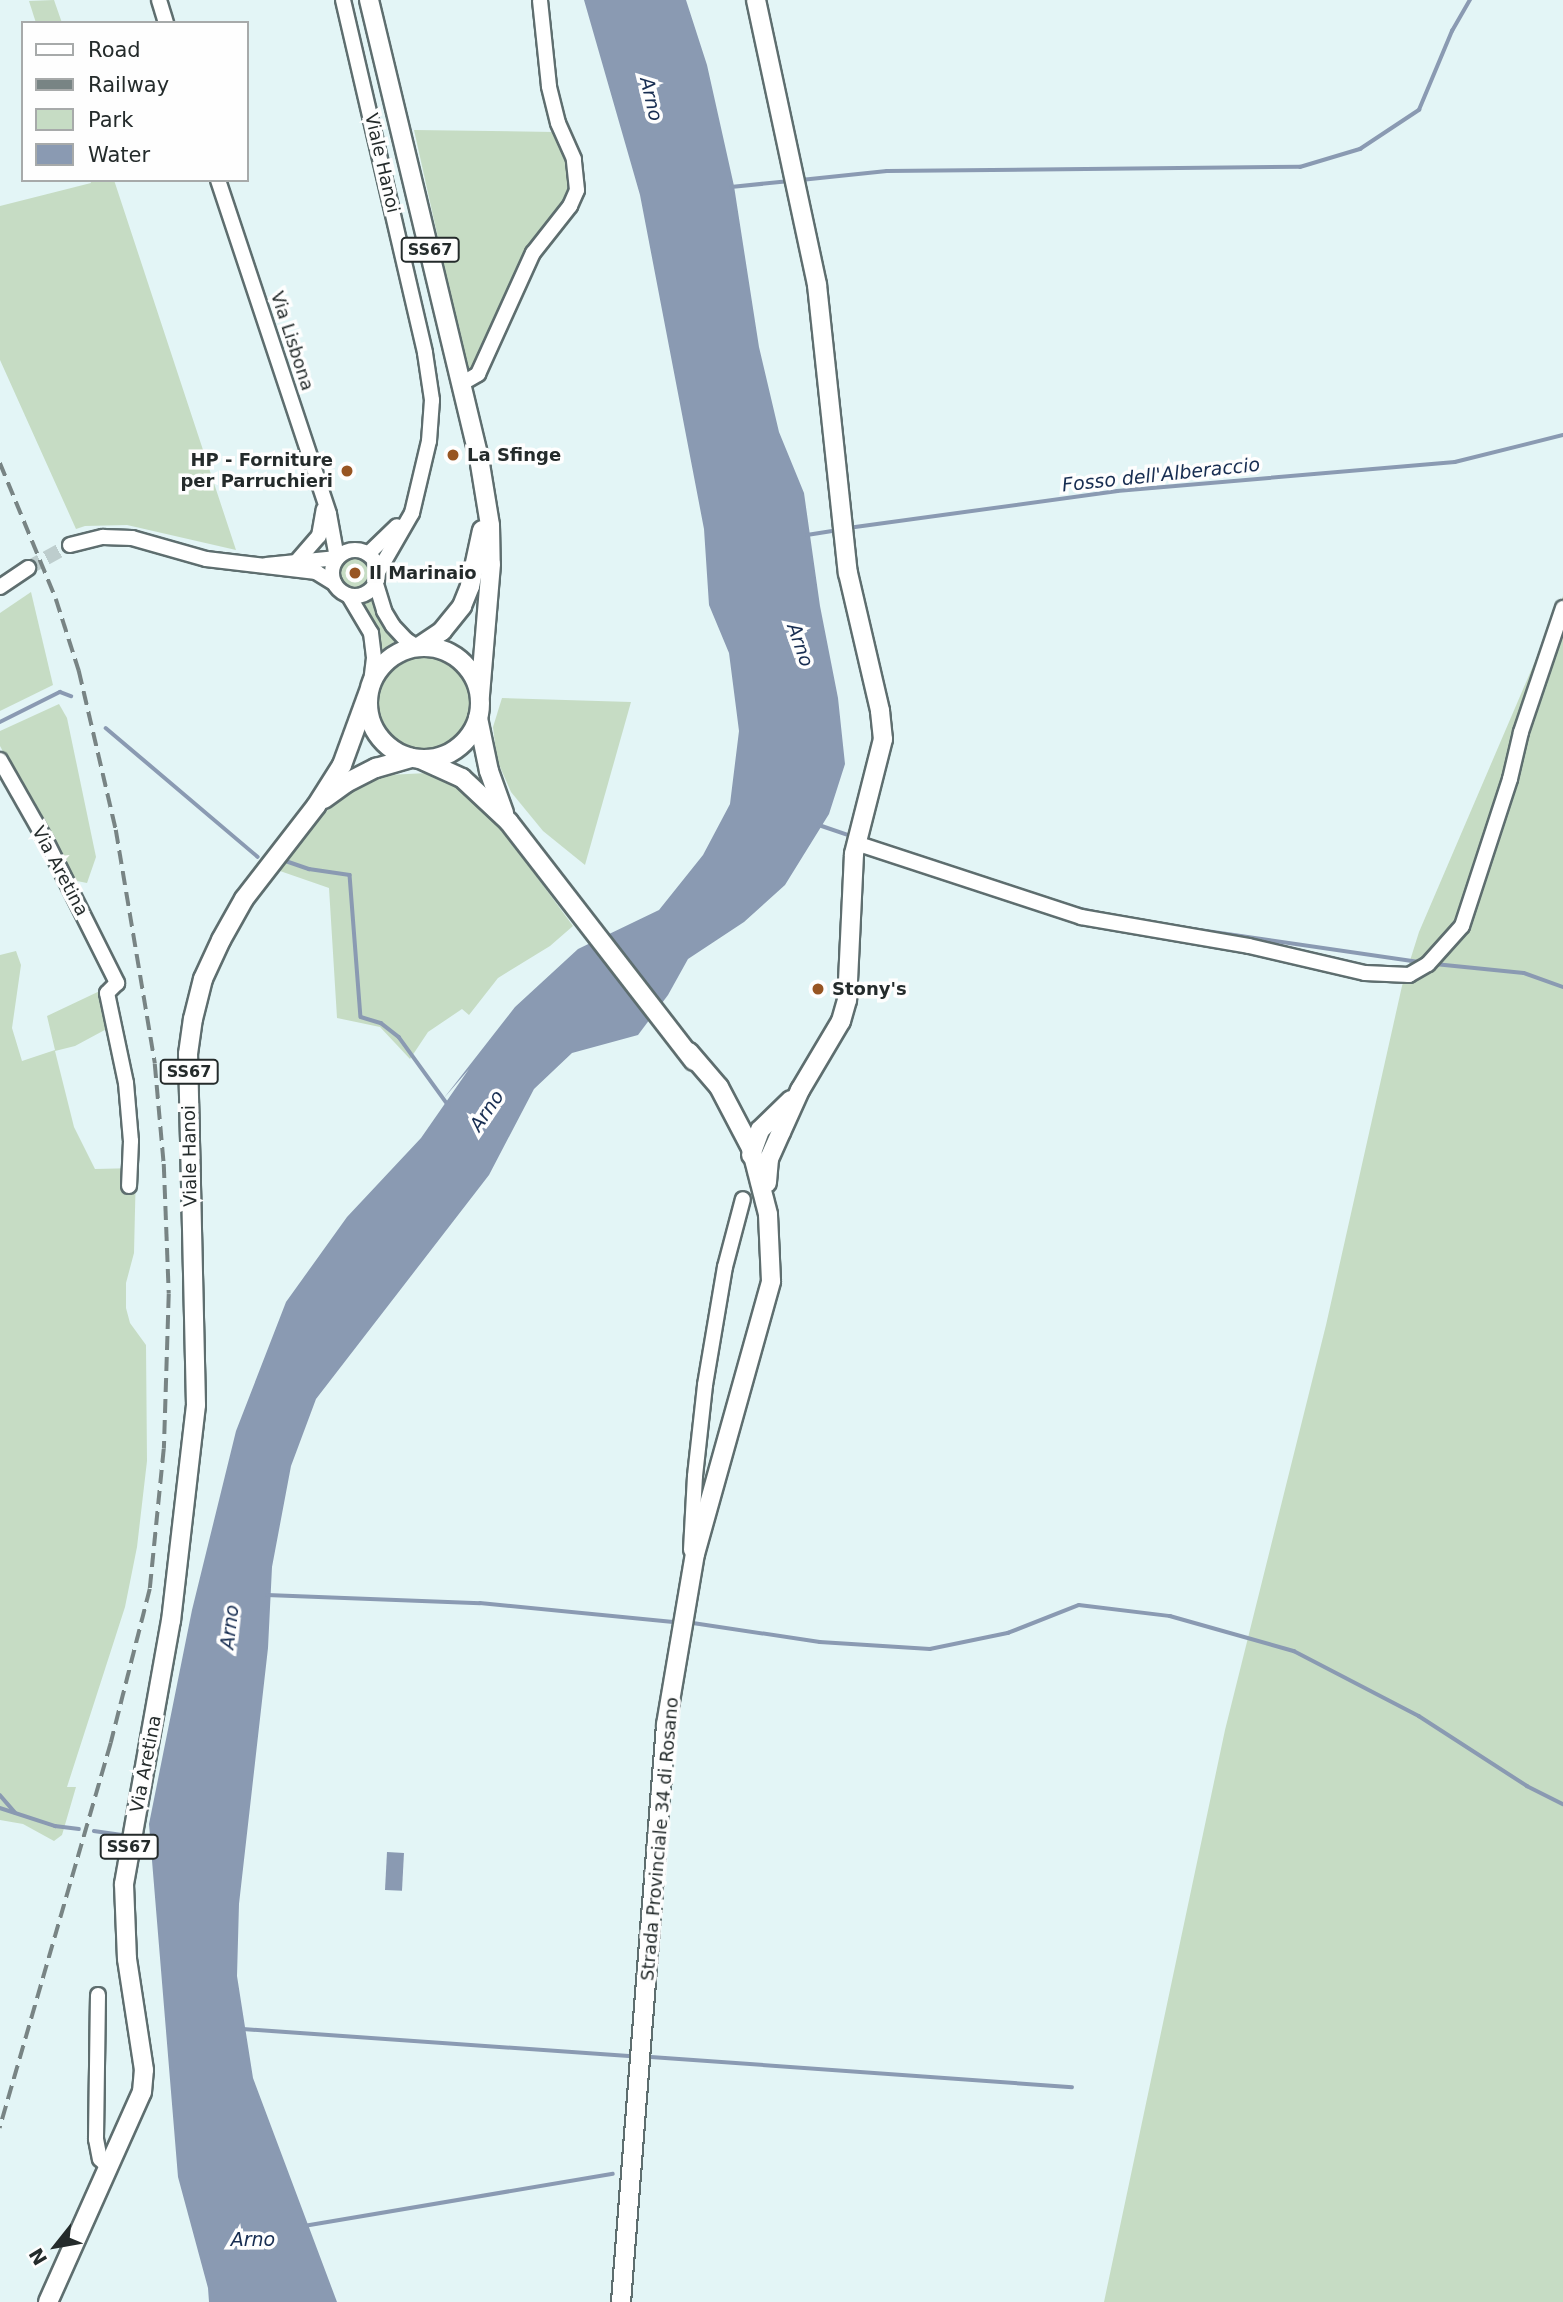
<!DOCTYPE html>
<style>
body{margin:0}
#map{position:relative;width:1563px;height:2302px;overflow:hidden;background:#e3f5f6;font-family:"DejaVu Sans",sans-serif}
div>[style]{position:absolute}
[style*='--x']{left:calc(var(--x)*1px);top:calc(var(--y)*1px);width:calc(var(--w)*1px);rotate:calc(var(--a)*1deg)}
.green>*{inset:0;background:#c6dcc4}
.round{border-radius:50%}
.water>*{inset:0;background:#8a9ab2;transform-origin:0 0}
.stream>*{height:3.5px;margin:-1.75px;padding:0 1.75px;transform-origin:1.75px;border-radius:1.75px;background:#8a9ab2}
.minor-tunnel>*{height:14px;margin-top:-7px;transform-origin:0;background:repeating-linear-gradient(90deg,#bdcdcd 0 14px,transparent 0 21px)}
.roads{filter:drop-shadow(2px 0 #5e6e6f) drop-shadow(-2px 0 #5e6e6f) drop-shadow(0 2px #5e6e6f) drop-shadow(0 -2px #5e6e6f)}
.minor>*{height:14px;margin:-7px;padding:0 7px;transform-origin:7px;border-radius:7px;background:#fff}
.minor>.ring{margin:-7px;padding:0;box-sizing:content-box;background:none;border:14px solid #fff;border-radius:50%}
.major>*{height:18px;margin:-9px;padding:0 9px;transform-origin:9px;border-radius:9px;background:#fff}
.major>.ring{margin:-9px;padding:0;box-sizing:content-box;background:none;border:18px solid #fff;border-radius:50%}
.rail>*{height:3.5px;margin-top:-1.75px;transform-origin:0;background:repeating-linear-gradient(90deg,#788484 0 14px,transparent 0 21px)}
.dots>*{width:19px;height:19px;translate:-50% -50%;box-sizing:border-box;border:4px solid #fefefe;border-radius:50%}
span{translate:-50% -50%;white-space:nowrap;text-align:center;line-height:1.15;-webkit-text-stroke:7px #fefefe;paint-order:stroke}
.shield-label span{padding:2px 5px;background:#fefefe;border:2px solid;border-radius:5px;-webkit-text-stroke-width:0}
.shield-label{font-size:16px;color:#242b2b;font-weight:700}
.street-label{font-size:18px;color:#242b2b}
.poi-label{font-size:18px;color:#242b2b;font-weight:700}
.left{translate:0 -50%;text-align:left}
.right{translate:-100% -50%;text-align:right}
.water-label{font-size:19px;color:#172d51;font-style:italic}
.legend{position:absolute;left:21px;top:21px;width:228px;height:161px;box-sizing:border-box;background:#fefefe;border:2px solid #a7aaaa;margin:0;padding:9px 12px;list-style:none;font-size:21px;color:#242b2b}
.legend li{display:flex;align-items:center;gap:14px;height:35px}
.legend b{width:35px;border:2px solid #a7aaaa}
.north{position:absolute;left:21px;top:2211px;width:70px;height:70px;-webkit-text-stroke:5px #fefefe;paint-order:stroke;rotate:239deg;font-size:19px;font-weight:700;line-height:28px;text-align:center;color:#242b2b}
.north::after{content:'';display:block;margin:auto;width:24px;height:32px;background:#242b2b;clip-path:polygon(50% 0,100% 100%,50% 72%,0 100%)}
</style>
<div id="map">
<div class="green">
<div style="clip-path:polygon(54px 0,62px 23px,36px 23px,29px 1px)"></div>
<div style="clip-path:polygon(414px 130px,554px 132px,563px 143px,573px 182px,566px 204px,476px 369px,468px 373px)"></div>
<div style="clip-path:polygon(90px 180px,114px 180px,236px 550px,127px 525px,85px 526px,76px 529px,0 360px,0 206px,91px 183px)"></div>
<div class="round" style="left:340px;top:558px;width:30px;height:30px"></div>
<div style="clip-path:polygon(31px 592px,53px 685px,0 711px,0 613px)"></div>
<div style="clip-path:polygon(1563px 596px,1563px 2302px,1104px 2302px,1225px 1730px,1326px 1325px,1402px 986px,1419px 932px)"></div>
<div style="clip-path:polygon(373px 598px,399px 639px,378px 652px,360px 604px)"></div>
<div class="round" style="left:377px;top:656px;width:94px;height:94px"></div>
<div style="clip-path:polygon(502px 698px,631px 702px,585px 865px,543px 831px,511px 792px,497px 760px,493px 727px)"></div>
<div style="clip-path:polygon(59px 704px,67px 718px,96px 857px,87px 883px,72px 880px,0 746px,0 731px)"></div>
<div style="clip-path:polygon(427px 773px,466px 788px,495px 820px,573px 926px,550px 946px,498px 978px,469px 1015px,462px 1009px,428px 1032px,410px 1059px,380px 1027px,337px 1018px,329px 888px,280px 871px,320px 818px,347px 790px,388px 775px)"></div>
<div style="clip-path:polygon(16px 951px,21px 965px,12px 1028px,22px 1061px,55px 1050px,47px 1016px,104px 989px,114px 1025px,75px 1046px,55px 1051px,74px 1127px,95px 1169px,136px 1168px,134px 1253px,126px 1283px,126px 1308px,130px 1323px,146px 1345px,147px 1461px,137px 1547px,125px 1607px,67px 1787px,76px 1787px,62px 1835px,54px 1841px,23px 1824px,0 1820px,0 955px)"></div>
</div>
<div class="water">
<div style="clip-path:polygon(584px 0,686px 0,707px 65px,734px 186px,759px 347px,779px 432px,804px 493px,820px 606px,838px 698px,845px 764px,829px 814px,785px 885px,744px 922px,688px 959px,668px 995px,638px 1035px,572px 1053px,534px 1089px,489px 1175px,316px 1399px,291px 1466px,272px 1567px,268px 1648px,239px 1904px,237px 1976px,253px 2078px,337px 2302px,209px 2302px,208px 2288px,178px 2177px,149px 1824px,192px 1610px,236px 1431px,286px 1302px,347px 1217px,421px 1138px,469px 1069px,444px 1098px,515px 1007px,578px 949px,659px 910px,703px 855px,730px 804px,739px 731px,729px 653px,709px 605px,704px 529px,640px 195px)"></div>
<div style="left:387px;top:1852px;width:17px;height:38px;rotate:3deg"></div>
</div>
<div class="stream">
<div style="--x:801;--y:180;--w:86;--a:-6"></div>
<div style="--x:887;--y:171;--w:413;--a:-0.6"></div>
<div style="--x:1300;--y:167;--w:63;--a:-16.7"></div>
<div style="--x:1360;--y:149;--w:71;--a:-33.5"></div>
<div style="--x:1419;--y:110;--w:86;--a:-67.3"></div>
<div style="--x:1452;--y:31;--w:36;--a:-60"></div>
<div style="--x:731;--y:187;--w:59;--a:-5.8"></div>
<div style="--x:848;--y:528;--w:272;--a:-7.8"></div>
<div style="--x:1117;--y:491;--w:339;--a:-4.9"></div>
<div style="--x:1455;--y:462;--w:111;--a:-14"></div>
<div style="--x:807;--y:535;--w:30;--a:-9"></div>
<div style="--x:0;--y:722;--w:67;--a:-26.6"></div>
<div style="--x:60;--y:692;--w:12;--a:20"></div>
<div style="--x:106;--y:728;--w:199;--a:40.3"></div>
<div style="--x:819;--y:825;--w:34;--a:19"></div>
<div style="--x:280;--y:859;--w:31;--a:19"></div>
<div style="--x:309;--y:869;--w:41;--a:8.3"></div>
<div style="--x:350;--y:875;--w:142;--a:85.6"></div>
<div style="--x:361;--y:1017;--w:21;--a:17"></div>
<div style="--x:381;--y:1023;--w:23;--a:38"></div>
<div style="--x:399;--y:1037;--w:85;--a:54.1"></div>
<div style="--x:1072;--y:907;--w:35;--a:12"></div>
<div style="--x:1179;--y:927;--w:244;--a:8.3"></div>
<div style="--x:1435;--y:964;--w:89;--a:5.8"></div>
<div style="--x:1524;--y:973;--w:41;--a:19.7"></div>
<div style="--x:267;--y:1595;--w:213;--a:2.2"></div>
<div style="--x:480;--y:1603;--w:194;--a:5.6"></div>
<div style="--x:693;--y:1623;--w:128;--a:8.5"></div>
<div style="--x:820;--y:1642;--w:110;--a:3.6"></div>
<div style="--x:930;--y:1649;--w:80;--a:-11.6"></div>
<div style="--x:1008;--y:1633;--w:76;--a:-21.5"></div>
<div style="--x:1079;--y:1605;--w:92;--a:6.9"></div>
<div style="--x:1170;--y:1616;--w:129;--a:15.8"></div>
<div style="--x:1294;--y:1651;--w:141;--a:27.5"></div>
<div style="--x:1419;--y:1716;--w:129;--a:32.9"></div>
<div style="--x:1527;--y:1786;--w:40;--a:26.6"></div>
<div style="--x:0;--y:1795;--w:23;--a:49"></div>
<div style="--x:0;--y:1808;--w:58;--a:18.1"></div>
<div style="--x:55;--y:1826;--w:24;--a:7"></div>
<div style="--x:94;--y:1831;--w:28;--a:8"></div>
<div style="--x:243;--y:2029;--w:390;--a:4"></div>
<div style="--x:651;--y:2057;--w:422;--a:4.1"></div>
<div style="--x:304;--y:2226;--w:313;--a:-9.6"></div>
</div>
<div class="minor-tunnel">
<div style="--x:28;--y:568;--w:48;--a:-28.7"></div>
</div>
<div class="roads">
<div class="minor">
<div style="--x:159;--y:0;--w:24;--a:73"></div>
<div style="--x:343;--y:0;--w:362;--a:76.9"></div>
<div style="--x:425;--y:353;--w:48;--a:81.5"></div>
<div style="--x:432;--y:400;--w:41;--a:94.2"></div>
<div style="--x:429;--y:441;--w:74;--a:103.3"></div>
<div style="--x:412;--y:513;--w:68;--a:120"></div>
<div style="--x:218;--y:180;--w:352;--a:71.6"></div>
<div style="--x:329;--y:514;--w:45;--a:79.7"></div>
<div style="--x:337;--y:558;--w:71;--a:174.4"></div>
<div style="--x:461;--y:384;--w:20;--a:-30"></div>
<div style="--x:478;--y:374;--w:133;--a:-65.6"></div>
<div style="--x:533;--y:253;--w:60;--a:-51.8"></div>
<div style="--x:570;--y:206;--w:17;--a:-66"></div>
<div style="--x:577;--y:190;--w:31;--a:-96"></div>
<div style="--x:574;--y:159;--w:39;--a:-114"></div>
<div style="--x:558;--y:123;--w:38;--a:-104"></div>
<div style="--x:549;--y:86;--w:86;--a:-96"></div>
<div style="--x:70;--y:545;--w:34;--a:-14"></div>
<div style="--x:103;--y:537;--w:29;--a:2"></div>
<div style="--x:132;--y:538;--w:77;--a:15.8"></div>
<div style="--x:206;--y:559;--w:111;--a:6.7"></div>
<div style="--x:316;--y:572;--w:22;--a:32"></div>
<div class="ring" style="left:332px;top:550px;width:32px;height:32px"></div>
<div style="--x:368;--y:554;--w:40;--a:-44"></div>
<div style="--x:297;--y:561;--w:33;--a:-49"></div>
<div style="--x:319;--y:536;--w:27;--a:-80"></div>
<div style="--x:376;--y:584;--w:28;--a:73"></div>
<div style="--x:384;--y:611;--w:17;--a:59"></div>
<div style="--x:393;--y:626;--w:19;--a:47"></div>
<div style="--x:406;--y:640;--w:13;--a:32"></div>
<div style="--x:0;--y:587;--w:34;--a:-34"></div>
<div style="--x:349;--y:596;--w:43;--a:59.3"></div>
<div style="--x:371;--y:633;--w:25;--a:83"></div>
<div style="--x:374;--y:658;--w:24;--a:97"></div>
<div style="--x:0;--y:760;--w:93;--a:60.4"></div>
<div style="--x:46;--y:841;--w:159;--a:63.4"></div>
<div style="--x:117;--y:983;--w:14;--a:135"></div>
<div style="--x:107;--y:993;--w:92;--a:78.1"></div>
<div style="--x:126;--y:1083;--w:58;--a:85.1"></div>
<div style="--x:131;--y:1141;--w:45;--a:92.5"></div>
<div style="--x:856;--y:843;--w:237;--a:18.2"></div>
<div style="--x:1081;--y:917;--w:170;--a:9.8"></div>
<div style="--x:1249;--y:946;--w:119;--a:13.1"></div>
<div style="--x:1365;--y:973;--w:44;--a:2.6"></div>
<div style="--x:1409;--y:975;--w:22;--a:-30"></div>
<div style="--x:1428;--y:964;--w:51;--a:-48.2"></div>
<div style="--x:1462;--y:926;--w:155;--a:-71.9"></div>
<div style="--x:1510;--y:779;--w:48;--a:-76.8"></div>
<div style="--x:1521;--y:732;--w:131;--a:-71.3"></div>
<div style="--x:691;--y:1550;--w:74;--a:-86.9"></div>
<div style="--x:695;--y:1476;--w:92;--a:-83.7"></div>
<div style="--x:705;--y:1385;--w:120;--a:-80.4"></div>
<div style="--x:725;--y:1267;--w:70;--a:-75.2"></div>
<div style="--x:98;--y:1995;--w:144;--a:90.8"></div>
<div style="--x:96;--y:2139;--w:20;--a:79"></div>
<div style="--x:100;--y:2159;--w:13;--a:42"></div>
</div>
<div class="major">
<div style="--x:369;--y:0;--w:477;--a:76.5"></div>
<div style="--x:480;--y:464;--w:62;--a:80.7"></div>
<div style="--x:490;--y:525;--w:39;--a:89"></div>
<div style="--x:491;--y:564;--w:132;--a:94.8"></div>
<div style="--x:756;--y:0;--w:291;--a:77.9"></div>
<div style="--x:817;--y:285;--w:290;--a:83.9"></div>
<div style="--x:848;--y:573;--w:142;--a:76.9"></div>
<div style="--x:880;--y:711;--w:28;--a:84"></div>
<div style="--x:883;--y:739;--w:119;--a:104.2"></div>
<div style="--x:854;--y:854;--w:146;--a:92.7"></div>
<div style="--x:847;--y:1000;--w:22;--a:106"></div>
<div style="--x:841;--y:1021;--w:80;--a:120.7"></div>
<div style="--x:800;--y:1090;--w:46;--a:114.3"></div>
<div style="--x:781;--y:1132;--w:30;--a:114"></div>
<div style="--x:769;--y:1159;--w:24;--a:95"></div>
<div style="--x:420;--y:646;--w:27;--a:-34"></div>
<div style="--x:442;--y:631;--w:32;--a:-51"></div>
<div style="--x:462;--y:606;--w:22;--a:-68"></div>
<div style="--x:470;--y:586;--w:57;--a:-77.9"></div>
<div class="ring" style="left:368px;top:647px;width:94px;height:94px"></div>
<div style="--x:478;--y:718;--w:54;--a:78.3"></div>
<div style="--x:489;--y:771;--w:45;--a:70.3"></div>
<div style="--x:420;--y:759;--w:46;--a:24.3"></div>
<div style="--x:462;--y:778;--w:64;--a:43.1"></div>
<div style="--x:509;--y:822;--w:302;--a:52.3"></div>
<div style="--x:324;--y:799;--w:27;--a:-36"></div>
<div style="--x:346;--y:783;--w:34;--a:-27"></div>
<div style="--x:376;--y:768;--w:37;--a:-16"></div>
<div style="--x:751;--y:1155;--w:27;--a:-70"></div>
<div style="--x:760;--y:1130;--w:43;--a:-44.1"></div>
<div style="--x:48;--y:2302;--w:230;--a:-65.9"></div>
<div style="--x:142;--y:2092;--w:22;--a:-85"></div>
<div style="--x:144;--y:2070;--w:112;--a:-98.7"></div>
<div style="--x:127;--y:1959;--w:75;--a:-92.3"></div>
<div style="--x:124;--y:1884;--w:267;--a:-79.9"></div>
<div style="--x:171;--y:1621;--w:217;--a:-83.4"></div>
<div style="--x:196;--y:1405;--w:351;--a:-91.3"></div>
<div style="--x:188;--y:1054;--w:35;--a:-82"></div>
<div style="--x:193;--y:1019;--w:41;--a:-76"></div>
<div style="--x:203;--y:979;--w:43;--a:-65.2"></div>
<div style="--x:221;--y:940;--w:47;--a:-60.7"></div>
<div style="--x:244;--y:899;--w:118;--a:-52.3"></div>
<div style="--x:316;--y:806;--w:49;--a:-57.6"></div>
<div style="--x:342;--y:765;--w:76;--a:-69.9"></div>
<div style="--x:621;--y:2302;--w:579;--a:-85.54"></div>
<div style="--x:666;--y:1725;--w:173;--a:-80.4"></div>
<div style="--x:695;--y:1554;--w:283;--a:-74.4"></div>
<div style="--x:771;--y:1281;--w:67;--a:-92.6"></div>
<div style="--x:768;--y:1214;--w:68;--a:-104.4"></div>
<div style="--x:751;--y:1148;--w:69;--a:-117.7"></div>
<div style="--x:719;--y:1087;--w:46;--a:-130.6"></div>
</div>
</div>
<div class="rail">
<div style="--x:0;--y:463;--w:147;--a:67.6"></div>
<div style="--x:56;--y:599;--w:76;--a:72.3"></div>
<div style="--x:79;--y:671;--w:163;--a:76.9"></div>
<div style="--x:116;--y:830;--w:237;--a:80.5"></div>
<div style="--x:155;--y:1064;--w:100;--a:84.9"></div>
<div style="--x:164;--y:1164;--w:130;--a:87.8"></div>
<div style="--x:169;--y:1294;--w:155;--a:91.8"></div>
<div style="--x:164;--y:1449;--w:141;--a:95.7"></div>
<div style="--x:150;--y:1589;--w:159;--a:104.2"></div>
<div style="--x:111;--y:1743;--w:401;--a:106.1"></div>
</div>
<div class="dots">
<div style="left:453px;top:455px;background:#975522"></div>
<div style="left:347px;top:471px;background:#975522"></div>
<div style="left:355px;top:573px;background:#975522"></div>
<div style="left:818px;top:989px;background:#975522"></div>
</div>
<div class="shield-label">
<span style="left:430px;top:250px">SS67</span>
<span style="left:189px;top:1072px">SS67</span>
<span style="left:129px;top:1847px">SS67</span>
</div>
<div class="street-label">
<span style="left:382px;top:163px;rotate:77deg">Viale Hanoi</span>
<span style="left:292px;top:341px;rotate:72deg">Via Lisbona</span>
<span style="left:60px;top:871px;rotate:62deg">Via Aretina</span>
<span style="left:190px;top:1156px;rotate:-91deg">Viale Hanoi</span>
<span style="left:146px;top:1764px;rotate:-79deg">Via Aretina</span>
<span style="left:660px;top:1839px;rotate:-85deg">Strada Provinciale 34 di Rosano</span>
</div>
<div class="poi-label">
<span class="left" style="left:467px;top:455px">La Sfinge</span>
<span class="right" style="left:333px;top:471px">HP - Forniture<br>per Parruchieri</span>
<span class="left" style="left:369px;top:573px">Il Marinaio</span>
<span class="left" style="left:832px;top:989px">Stony's</span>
</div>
<div class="water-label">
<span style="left:651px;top:99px;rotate:77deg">Arno</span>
<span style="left:1161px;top:475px;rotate:-6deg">Fosso dell'Alberaccio</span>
<span style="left:800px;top:645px;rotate:71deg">Arno</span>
<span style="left:487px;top:1111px;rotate:-56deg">Arno</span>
<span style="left:230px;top:1627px;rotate:-83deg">Arno</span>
<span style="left:253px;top:2240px">Arno</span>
</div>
<ul class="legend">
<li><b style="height:9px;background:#fff"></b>Road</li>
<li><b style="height:9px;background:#788484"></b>Railway</li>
<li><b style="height:19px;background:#c6dcc4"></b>Park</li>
<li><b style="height:19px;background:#8a9ab2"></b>Water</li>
</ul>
<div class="north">N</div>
</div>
